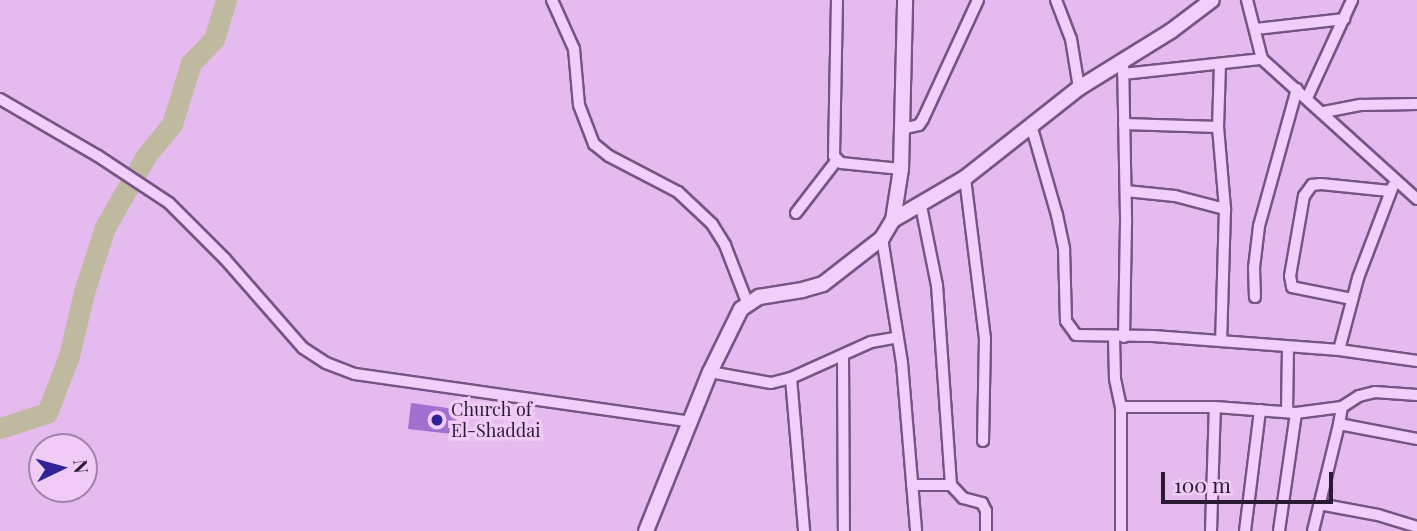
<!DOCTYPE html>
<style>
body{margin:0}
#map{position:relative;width:1417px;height:531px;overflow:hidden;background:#e5bbef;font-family:"Playfair Display",serif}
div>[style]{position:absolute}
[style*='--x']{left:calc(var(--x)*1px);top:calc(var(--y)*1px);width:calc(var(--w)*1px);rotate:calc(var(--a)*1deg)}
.river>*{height:21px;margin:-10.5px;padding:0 10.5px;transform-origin:10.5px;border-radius:10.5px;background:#bfba9f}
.building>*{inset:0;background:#a270ce}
.roads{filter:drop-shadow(2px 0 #755586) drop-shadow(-2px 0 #755586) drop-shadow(0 2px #755586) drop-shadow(0 -2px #755586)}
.minor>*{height:10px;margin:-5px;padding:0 5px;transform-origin:5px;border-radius:5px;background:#f2cefa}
.tertiary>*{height:14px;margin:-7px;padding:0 7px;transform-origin:7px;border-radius:7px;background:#f2cefa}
.dots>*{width:19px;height:19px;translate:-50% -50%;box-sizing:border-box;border:4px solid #efcbf6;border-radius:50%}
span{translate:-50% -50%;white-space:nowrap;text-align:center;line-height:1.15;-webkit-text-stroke:7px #efcbf6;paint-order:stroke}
.poi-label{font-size:18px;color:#2a1a34}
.left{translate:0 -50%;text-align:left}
.north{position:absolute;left:28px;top:433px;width:70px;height:70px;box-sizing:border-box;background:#efcbf6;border:2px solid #a084a8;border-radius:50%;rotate:85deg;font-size:19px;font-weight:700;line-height:28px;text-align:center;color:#2a1a34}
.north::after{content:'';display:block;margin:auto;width:24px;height:32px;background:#302396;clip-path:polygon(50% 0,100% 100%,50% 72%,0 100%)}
.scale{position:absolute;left:1161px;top:472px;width:172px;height:32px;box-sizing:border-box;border:4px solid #2a1a34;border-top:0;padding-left:9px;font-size:21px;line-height:24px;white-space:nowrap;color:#2a1a34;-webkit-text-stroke:5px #efcbf6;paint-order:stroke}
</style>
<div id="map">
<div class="river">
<div style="--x:0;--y:428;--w:49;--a:-17.7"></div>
<div style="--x:47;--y:413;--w:61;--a:-68.9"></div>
<div style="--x:69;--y:356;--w:66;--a:-76.8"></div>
<div style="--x:84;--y:292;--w:68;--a:-72.1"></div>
<div style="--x:105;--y:227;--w:82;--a:-60"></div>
<div style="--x:146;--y:156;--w:41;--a:-50.9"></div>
<div style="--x:172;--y:124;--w:64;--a:-72.7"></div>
<div style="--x:191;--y:63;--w:33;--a:-46"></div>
<div style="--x:214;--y:39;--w:41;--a:-72.9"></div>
</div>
<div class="building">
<div style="clip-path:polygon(411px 403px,455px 409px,457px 427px,452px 428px,452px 434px,408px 429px)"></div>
</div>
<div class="roads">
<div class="minor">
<div style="--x:552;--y:0;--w:54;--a:65.8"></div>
<div style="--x:574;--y:49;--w:56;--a:84.9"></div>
<div style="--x:579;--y:105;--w:42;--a:69"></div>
<div style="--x:594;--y:144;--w:19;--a:39"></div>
<div style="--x:609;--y:156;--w:78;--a:27.6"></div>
<div style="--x:678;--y:192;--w:47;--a:43.3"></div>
<div style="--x:712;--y:224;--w:25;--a:58"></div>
<div style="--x:725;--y:245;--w:61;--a:68.9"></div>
<div style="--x:837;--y:0;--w:156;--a:91.1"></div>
<div style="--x:834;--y:156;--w:10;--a:45"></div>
<div style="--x:841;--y:163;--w:60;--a:5.7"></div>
<div style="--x:1056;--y:0;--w:42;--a:69"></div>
<div style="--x:1071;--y:39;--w:50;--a:80.7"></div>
<div style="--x:1247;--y:0;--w:61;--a:75.7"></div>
<div style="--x:1262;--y:59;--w:209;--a:42.1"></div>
<div style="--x:1256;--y:29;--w:89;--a:-6.5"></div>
<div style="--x:1123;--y:60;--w:163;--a:88.9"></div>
<div style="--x:1126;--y:223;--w:114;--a:91"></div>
<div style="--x:1220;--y:64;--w:63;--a:91.8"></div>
<div style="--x:1218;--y:127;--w:82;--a:85.1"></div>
<div style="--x:1225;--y:209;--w:132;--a:91.7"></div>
<div style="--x:1123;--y:74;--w:140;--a:-6.2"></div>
<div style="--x:1307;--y:98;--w:108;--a:-65.3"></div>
<div style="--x:0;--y:99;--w:113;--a:30.2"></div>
<div style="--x:98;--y:156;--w:85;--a:33.5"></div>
<div style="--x:169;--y:203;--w:79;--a:45"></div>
<div style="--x:225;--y:259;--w:118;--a:48.8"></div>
<div style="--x:303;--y:348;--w:27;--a:33"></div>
<div style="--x:326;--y:363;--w:31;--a:21"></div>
<div style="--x:355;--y:374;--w:340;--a:8.1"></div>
<div style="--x:1324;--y:112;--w:38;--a:-11"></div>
<div style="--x:1361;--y:105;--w:56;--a:-1"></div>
<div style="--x:1124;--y:124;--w:94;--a:1.8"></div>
<div style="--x:1031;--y:125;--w:94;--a:73.9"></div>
<div style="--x:1057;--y:215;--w:35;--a:78"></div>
<div style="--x:1064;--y:249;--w:72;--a:88.4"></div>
<div style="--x:1066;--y:321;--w:17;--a:54"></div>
<div style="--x:1076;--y:335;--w:77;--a:0.7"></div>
<div style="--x:1153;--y:336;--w:187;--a:4.3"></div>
<div style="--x:1339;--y:350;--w:79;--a:8"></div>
<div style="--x:902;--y:129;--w:17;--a:-13"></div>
<div style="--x:919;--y:125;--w:7;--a:-56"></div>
<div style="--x:923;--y:119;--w:131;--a:-65.2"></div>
<div style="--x:965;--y:178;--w:161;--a:82.9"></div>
<div style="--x:985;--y:338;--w:103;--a:91.1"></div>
<div style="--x:1126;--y:191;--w:49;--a:5.8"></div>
<div style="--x:1175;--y:196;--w:52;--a:14.6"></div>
<div style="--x:921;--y:206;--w:81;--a:78.6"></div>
<div style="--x:937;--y:285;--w:200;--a:86"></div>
<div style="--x:796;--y:213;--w:66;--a:-52.4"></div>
<div style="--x:882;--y:238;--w:127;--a:80.9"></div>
<div style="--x:902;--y:363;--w:169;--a:85.2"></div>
<div style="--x:1255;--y:297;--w:29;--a:-92"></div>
<div style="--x:1254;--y:268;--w:42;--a:-83.2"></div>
<div style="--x:1259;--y:226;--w:142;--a:-74.5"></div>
<div style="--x:1352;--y:299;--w:61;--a:-168.7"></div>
<div style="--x:1292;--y:287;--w:11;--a:-100"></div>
<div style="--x:1290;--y:276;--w:81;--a:-80.1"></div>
<div style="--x:1304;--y:196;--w:14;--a:-54"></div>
<div style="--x:1312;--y:185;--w:9;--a:-6"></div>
<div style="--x:1321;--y:184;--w:69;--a:5.8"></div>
<div style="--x:1114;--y:338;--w:41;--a:88.6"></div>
<div style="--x:1115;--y:379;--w:29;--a:78"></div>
<div style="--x:1121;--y:407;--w:124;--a:90"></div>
<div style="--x:1339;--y:350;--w:74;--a:-75.2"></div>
<div style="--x:1358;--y:278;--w:98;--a:-69.2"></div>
<div style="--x:843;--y:356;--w:175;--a:89.7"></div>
<div style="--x:710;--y:372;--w:62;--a:10.2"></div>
<div style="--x:771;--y:383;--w:21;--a:-14"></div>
<div style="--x:791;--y:378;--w:88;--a:-24.2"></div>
<div style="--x:871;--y:342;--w:27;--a:-10"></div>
<div style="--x:791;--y:378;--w:154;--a:85.1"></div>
<div style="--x:1121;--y:407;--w:94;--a:0"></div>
<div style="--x:1342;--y:407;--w:17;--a:100"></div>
<div style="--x:1339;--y:424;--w:79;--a:10.9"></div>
<div style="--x:1287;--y:412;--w:64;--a:-89.1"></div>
<div style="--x:912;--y:485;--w:39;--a:0"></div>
<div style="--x:951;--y:485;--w:18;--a:47"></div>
<div style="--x:963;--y:498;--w:20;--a:15"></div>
<div style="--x:982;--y:503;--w:9;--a:63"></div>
<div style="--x:986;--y:511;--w:20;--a:90"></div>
<div style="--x:1319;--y:504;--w:60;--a:10.6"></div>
<div style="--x:1378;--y:515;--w:41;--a:17.1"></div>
<div style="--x:1211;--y:531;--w:124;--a:-88.2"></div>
<div style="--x:1215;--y:407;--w:81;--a:4.2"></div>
<div style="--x:1296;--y:413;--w:46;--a:-7.4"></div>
<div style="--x:1342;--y:407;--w:20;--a:-33"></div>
<div style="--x:1359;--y:396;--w:16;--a:-14"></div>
<div style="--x:1375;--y:392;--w:42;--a:4.1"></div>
<div style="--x:1245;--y:531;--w:122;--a:-82.9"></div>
<div style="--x:1279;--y:531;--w:119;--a:-81.8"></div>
<div style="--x:1313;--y:531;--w:110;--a:-76.3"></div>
</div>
<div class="tertiary">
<div style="--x:893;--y:220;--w:83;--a:-30.3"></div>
<div style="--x:965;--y:178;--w:145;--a:-38.3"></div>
<div style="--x:1079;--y:88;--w:108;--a:-31.8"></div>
<div style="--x:1171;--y:31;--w:51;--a:-37.1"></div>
<div style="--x:646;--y:531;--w:171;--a:-68.1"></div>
<div style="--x:710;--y:372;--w:70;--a:-63.8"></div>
<div style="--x:741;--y:309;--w:22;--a:-34"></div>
<div style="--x:759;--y:297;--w:44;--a:-9.2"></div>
<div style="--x:802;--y:290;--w:22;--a:-16"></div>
<div style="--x:823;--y:284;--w:75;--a:-37.9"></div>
<div style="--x:882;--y:238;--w:21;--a:-59"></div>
<div style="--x:893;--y:220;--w:52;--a:-81.1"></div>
<div style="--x:901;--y:169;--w:169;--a:-88.6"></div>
</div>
</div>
<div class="dots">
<div style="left:437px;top:420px;background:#302396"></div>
</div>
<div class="poi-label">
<span class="left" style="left:451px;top:420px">Church of<br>El-Shaddai</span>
</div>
<div class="north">N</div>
<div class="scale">100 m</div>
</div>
